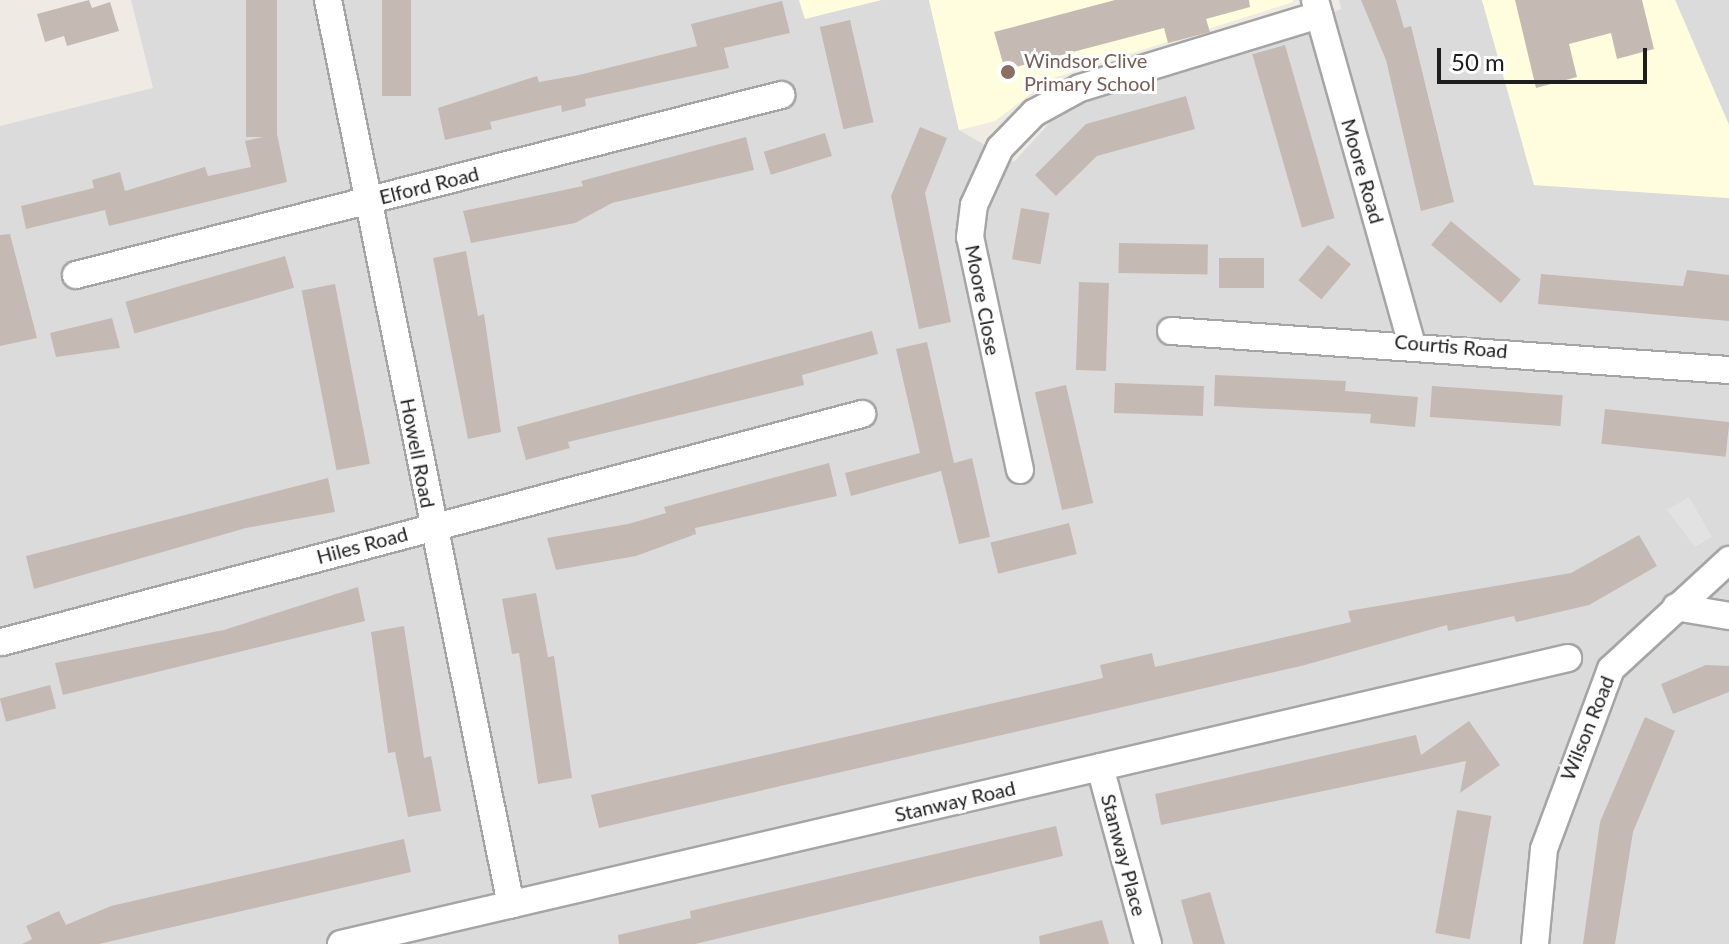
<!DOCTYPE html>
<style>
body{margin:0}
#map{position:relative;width:1729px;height:944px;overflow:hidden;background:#efebe4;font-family:Lato,sans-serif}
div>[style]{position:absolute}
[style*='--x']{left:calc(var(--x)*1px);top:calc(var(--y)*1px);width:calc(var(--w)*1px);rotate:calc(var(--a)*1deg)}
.residential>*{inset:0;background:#dcdbdb}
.education>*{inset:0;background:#fffddd}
.parking>*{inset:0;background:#e2e2e2}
.building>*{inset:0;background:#c4bab3;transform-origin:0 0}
.roads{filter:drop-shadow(2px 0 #a5a5a5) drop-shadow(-2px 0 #a5a5a5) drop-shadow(0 2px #a5a5a5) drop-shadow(0 -2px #a5a5a5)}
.minor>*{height:26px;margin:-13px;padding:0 13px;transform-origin:13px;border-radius:13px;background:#fff}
.dots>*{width:22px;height:22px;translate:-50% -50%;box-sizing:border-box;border:4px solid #fff;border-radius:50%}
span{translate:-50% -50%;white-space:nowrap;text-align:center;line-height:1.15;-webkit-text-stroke:6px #fff;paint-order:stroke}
.education-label{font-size:20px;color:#785e54}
.left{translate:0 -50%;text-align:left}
.street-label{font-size:20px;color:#1e1e1e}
.scale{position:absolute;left:1437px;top:48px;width:210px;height:36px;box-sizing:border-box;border:4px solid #1e1e1e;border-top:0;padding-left:10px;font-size:24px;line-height:28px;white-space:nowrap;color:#1e1e1e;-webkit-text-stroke:6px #fff;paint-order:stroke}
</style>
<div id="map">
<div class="residential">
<div style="clip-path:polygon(131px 0,799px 0,805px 18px,881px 0,929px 0,959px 130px,1014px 162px,1060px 111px,1089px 96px,1205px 63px,1341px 9px,1339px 0,1482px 0,1534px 185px,1729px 198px,1729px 944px,0 944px,0 126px,153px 88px)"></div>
<div style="clip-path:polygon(1675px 0,1729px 0,1729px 125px)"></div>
</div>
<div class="education">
<div style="clip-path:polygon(799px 0,881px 0,805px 19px)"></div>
<div style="clip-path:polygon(929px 0,1293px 0,1293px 2px,1050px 79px,995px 121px,959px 130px)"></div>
<div style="clip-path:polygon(1482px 0,1675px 0,1729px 125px,1729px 198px,1534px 185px)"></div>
</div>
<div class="parking">
<div style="clip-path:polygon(1689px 497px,1712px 537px,1695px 547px,1667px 510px)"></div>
</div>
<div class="building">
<div style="clip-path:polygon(89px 0,92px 8px,110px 2px,119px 31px,67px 46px,64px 36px,45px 42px,37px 14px)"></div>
<div style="left:246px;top:0;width:31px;height:137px"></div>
<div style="left:382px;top:0;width:29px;height:96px"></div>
<div style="clip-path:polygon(1115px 0,1249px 0,1250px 7px,1206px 19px,1210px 32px,1168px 43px,1164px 28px,1005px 70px,994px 32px)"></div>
<div style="clip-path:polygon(1361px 0,1396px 0,1404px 28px,1411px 26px,1454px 202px,1421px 211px,1386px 60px)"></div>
<div style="clip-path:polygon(1515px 0,1642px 0,1654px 49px,1617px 59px,1611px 33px,1569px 44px,1577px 77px,1536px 88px)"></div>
<div style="clip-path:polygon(782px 1px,790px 33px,724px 48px,729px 68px,585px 99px,586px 106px,562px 112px,561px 105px,490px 122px,492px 129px,445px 140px,438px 108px,537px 76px,539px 82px,579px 75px,697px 46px,691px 24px)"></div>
<div style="left:850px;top:20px;width:105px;height:31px;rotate:77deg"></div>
<div style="left:1285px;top:45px;width:180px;height:34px;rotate:74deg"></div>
<div style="clip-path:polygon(1186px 96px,1195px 129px,1097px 156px,1056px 196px,1035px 175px,1086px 124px)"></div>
<div style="clip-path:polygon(920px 127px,947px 138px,925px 193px,951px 322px,919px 329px,891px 196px)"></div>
<div style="left:825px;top:133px;width:24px;height:64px;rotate:73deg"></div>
<div style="clip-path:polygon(277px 134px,287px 182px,109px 226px,105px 210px,26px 229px,21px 206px,94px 188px,92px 180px,120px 172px,125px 191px,205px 167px,208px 176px,251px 167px,245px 141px)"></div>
<div style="clip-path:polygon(746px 137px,754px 170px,612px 203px,575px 223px,471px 243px,463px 211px,583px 186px,581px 181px)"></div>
<div style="left:1021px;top:208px;width:29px;height:52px;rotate:10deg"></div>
<div style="left:1451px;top:221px;width:91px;height:31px;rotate:40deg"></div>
<div style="clip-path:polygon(10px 234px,37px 338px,0 346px,0 235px)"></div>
<div style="left:1119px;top:243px;width:89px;height:30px;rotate:1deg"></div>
<div style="left:1328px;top:245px;width:30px;height:46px;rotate:40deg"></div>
<div style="clip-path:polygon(466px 251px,478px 316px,484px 314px,501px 432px,468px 439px,433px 258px)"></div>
<div style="left:285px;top:256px;width:33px;height:166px;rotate:74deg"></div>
<div style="left:1219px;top:258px;width:45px;height:30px"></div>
<div style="clip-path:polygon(1687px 270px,1729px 275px,1729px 321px,1538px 304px,1541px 274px,1683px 286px)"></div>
<div style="left:1079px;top:282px;width:30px;height:88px;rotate:2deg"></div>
<div style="left:335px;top:284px;width:183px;height:34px;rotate:79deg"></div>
<div style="clip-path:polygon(112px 318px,120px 348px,56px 357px,50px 333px)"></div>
<div style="clip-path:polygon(872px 331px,878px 354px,802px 375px,804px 385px,568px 442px,570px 448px,526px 460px,517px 427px)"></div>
<div style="clip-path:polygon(927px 342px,954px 463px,972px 458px,990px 537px,959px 544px,941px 471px,851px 496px,845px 473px,920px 453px,896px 349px)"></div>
<div style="clip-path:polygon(1215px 375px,1346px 381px,1345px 391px,1418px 397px,1415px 427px,1370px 423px,1371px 414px,1214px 406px)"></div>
<div style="left:1115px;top:383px;width:89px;height:30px;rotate:2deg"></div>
<div style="left:1066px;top:385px;width:121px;height:32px;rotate:77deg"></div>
<div style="left:1432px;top:386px;width:131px;height:31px;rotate:4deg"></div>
<div style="left:1605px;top:409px;width:125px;height:35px;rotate:6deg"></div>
<div style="clip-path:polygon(829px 463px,837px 496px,695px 528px,696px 534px,636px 556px,556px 570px,547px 538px,628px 524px,666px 513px,664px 507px)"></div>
<div style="clip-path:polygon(328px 478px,335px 512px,246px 528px,34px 589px,26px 556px)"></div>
<div style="left:1069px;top:523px;width:32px;height:81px;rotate:76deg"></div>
<div style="clip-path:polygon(1639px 535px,1657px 566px,1589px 605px,1516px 622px,1514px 616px,1448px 631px,1447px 625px,1305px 665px,599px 828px,591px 795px,1103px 678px,1100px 665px,1152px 653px,1155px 667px,1351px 622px,1348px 611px,1571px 573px)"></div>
<div style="clip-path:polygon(358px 587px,365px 621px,63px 695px,55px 663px,224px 630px)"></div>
<div style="clip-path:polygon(536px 593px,548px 657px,554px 656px,572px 778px,538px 784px,519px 653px,512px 654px,502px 599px)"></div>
<div style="clip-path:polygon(404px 626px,424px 758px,431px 756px,441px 811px,408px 817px,395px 752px,388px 753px,371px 632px)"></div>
<div style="clip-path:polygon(1706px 665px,1729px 666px,1729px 692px,1673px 714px,1661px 684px)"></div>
<div style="left:50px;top:685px;width:24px;height:52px;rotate:75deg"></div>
<div style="clip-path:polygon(1645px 717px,1675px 731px,1633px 832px,1615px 944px,1583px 944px,1600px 822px)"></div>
<div style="clip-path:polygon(1469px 721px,1500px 765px,1460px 793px,1466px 761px,1161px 825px,1155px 794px,1416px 735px,1421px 755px)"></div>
<div style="left:1457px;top:810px;width:35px;height:125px;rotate:10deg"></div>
<div style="clip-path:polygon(1056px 826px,1063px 856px,695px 944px,619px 944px,618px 935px,691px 918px,690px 911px)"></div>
<div style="clip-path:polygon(404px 839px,411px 872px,99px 944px,22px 944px,32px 939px,26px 926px,59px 911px,66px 925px,111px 906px)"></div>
<div style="clip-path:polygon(1210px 892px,1225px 944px,1193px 944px,1181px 900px)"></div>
<div style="clip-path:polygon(1102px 920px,1109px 944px,1040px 944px,1039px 936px)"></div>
</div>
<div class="roads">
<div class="minor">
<div style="--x:328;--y:0;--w:923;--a:78.57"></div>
<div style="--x:1315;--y:0;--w:355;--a:74.3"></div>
<div style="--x:76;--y:275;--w:728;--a:-14.32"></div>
<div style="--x:1171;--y:331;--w:559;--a:4"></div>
<div style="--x:1020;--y:470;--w:238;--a:-102.1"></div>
<div style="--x:970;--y:237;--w:32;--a:-83"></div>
<div style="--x:974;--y:205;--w:63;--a:-65.5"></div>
<div style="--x:1000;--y:148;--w:49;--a:-45.8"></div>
<div style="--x:1034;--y:113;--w:52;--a:-28.5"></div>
<div style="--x:1080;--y:88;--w:250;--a:-17"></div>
<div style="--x:1676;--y:607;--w:54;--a:9.6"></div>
<div style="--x:2;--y:642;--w:890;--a:-14.85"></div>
<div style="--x:1100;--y:767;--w:183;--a:74.8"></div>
<div style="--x:341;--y:944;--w:1260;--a:-13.12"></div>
<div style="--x:1535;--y:944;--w:95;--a:-84.6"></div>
<div style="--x:1544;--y:849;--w:192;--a:-69.6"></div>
<div style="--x:1611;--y:669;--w:161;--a:-42.7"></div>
</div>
</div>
<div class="dots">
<div style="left:1008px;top:72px;background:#8d6e63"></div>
</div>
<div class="education-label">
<span class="left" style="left:1024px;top:72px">Windsor Clive<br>Primary School</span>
</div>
<div class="street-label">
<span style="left:1363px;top:171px;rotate:74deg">Moore Road</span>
<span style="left:429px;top:185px;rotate:-14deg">Elford Road</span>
<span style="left:983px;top:300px;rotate:79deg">Moore Close</span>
<span style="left:1451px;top:346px;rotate:5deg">Courtis Road</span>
<span style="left:418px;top:453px;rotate:79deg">Howell Road</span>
<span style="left:362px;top:545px;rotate:-15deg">Hiles Road</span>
<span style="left:1587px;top:728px;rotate:-68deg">Wilson Road</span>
<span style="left:955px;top:801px;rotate:-13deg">Stanway Road</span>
<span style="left:1124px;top:855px;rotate:75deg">Stanway Place</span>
</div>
<div class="scale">50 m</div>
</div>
